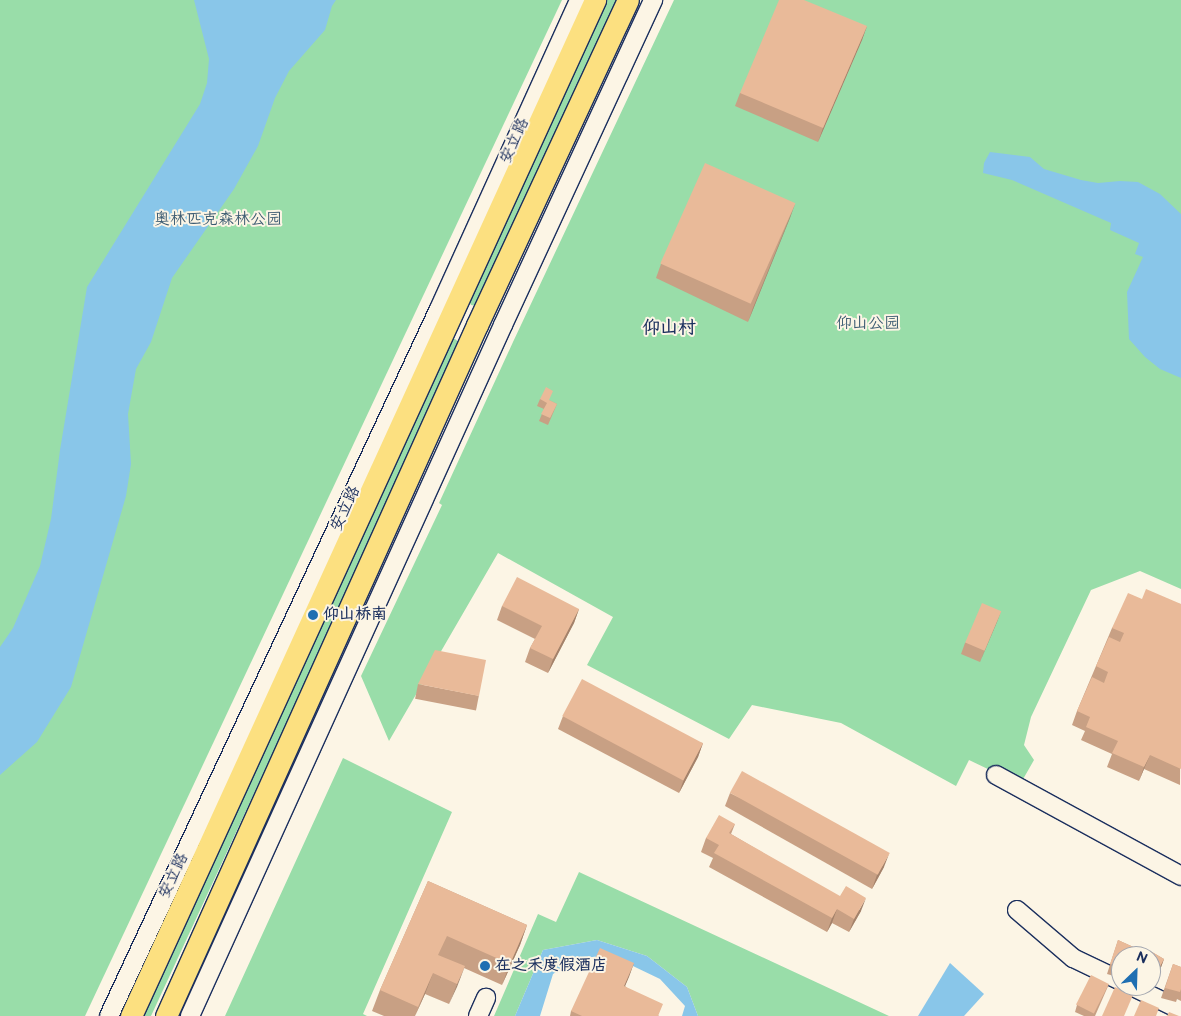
<!DOCTYPE html>
<meta charset="utf-8">
<style>
body{margin:0}
#map{position:relative;width:1181px;height:1016px;overflow:hidden;background:#fcf5e5;font-family:"Balsamiq Sans","LXGW WenKai TC",sans-serif}
div>[style]{position:absolute}
[style*='--x']{left:calc(var(--x)*1px);top:calc(var(--y)*1px);width:calc(var(--w)*1px);rotate:calc(var(--a)*1deg)}
.green>*{inset:0;background:#99dda9}
.water>*{inset:0;background:#89c6e9}
.roads{filter:drop-shadow(1px 0 #1b2f5e) drop-shadow(-1px 0 #1b2f5e) drop-shadow(0 1px #1b2f5e) drop-shadow(0 -1px #1b2f5e)}
.minor>*{height:18px;margin:-9px;padding:0 9px;transform-origin:9px;border-radius:9px;background:#fcf5e5}
.major>*{height:21px;margin:-10.5px;padding:0 10.5px;transform-origin:10.5px;border-radius:10.5px;background:#fce080}
.wall>*{inset:0;background:#c8a084;transform-origin:0 0}
.shaded-wall>*{inset:0;background:#a3826b}
.building>*{inset:0;background:#e9ba99;transform-origin:0 0}
.dots>*{width:14px;height:14px;translate:-50% -50%;box-sizing:border-box;border:2px solid #fcf5e5;border-radius:50%}
span{translate:-50% -50%;white-space:nowrap;text-align:center;line-height:1.15;-webkit-text-stroke:4px #fcf5e5;paint-order:stroke}
.street-label{font-size:16px;color:#1b2f5e}
.park-label{font-size:16px;color:#3a5a71}
.poi-label{font-size:16px;color:#1b2f5e;font-weight:700}
.left{translate:0 -50%;text-align:left}
.neighbourhood-label{font-size:18px;color:#1b2f5e;font-weight:700}
.north{position:absolute;left:1111px;top:946px;width:50px;height:50px;box-sizing:border-box;background:#fcf5e5;border:1px solid #a2a6af;border-radius:50%;rotate:24deg;font-size:14px;font-weight:700;line-height:20px;text-align:center;color:#1b2f5e}
.north::after{content:'';display:block;margin:auto;width:18px;height:22px;background:#1f6fb2;clip-path:polygon(50% 0,100% 100%,50% 72%,0 100%)}
</style>
<div id="map">
<div class="green">
<div style="clip-path:polygon(0 0,562px 0,85px 1016px,0 1016px)"></div>
<div style="clip-path:polygon(603px 0,623px 0,478px 306px,471px 305px,468px 299px)"></div>
<div style="clip-path:polygon(674px 0,1181px 0,1181px 589px,1140px 571px,1091px 590px,1031px 717px,1024px 745px,1034px 760px,1022px 781px,995px 765px,992px 771px,969px 760px,956px 786px,841px 723px,752px 705px,729px 739px,587px 665px,613px 617px,498px 553px,389px 741px,361px 676px,442px 505px,439px 503px,513px 342px)"></div>
<div style="clip-path:polygon(450px 338px,455px 339px,460px 343px,459px 351px,151px 1016px,133px 1016px)"></div>
<div style="clip-path:polygon(343px 758px,452px 812px,363px 1014px,367px 1016px,225px 1016px)"></div>
<div style="clip-path:polygon(579px 872px,889px 1016px,698px 1016px,687px 987px,647px 956px,597px 940px,543px 950px,515px 1016px,494px 1016px,538px 914px,556px 922px)"></div>
</div>
<div class="water">
<div style="clip-path:polygon(194px 0,336px 0,332px 6px,325px 30px,289px 71px,275px 98px,258px 146px,234px 189px,172px 278px,151px 342px,136px 369px,128px 414px,131px 464px,126px 496px,71px 687px,37px 742px,0 775px,0 647px,13px 628px,40px 566px,51px 519px,60px 450px,87px 287px,200px 104px,207px 83px,209px 59px)"></div>
<div style="clip-path:polygon(990px 152px,1030px 157px,1044px 169px,1081px 180px,1098px 183px,1120px 181px,1138px 182px,1160px 194px,1181px 214px,1181px 378px,1160px 369px,1145px 357px,1129px 339px,1127px 292px,1143px 257px,1135px 254px,1139px 243px,1110px 230px,1111px 223px,1012px 180px,983px 173px,984px 163px)"></div>
<div style="clip-path:polygon(597px 940px,647px 956px,687px 987px,698px 1016px,682px 1016px,685px 1006px,660px 979px,610px 955px,576px 959px,553px 974px,540px 1016px,515px 1016px,543px 950px)"></div>
<div style="clip-path:polygon(950px 963px,984px 994px,964px 1016px,918px 1016px)"></div>
</div>
<div class="roads">
<div class="minor">
<div style="--x:996;--y:775;--w:211;--a:28.6"></div>
<div style="--x:1017;--y:910;--w:74;--a:40.6"></div>
<div style="--x:1073;--y:958;--w:53;--a:25.6"></div>
<div style="--x:1131;--y:986;--w:55;--a:25.6"></div>
<div style="--x:109;--y:1016;--w:780;--a:-64.98"></div>
<div style="--x:439;--y:309;--w:339;--a:-65.6"></div>
<div style="--x:190;--y:1016;--w:759;--a:-65.63"></div>
<div style="--x:503;--y:325;--w:358;--a:-65.2"></div>
<div style="--x:478;--y:1016;--w:20;--a:-66"></div>
</div>
<div class="major">
<div style="--x:131;--y:1016;--w:1117;--a:-65.45"></div>
<div style="--x:166;--y:1016;--w:758;--a:-65.77"></div>
<div style="--x:477;--y:325;--w:358;--a:-65.1"></div>
</div>
</div>
<div class="wall">
<div style="clip-path:polygon(867px 26px,862px 40px,818px 142px,735px 106px,740px 93px)"></div>
<div style="clip-path:polygon(795px 204px,748px 322px,656px 278px,661px 264px)"></div>
<div style="clip-path:polygon(540px 399px,549px 400px,557px 404px,548px 425px,539px 421px,544px 409px,537px 406px)"></div>
<div style="clip-path:polygon(1142px 599px,1181px 604px,1180px 785px,1144px 769px,1139px 781px,1107px 767px,1112px 754px,1081px 740px,1085px 731px,1072px 725px,1077px 711px,1112px 628px)"></div>
<div style="clip-path:polygon(502px 606px,579px 609px,574px 623px,548px 673px,525px 662px,530px 648px,535px 639px,497px 620px)"></div>
<div style="clip-path:polygon(1001px 611px,980px 662px,961px 654px,965px 643px)"></div>
<div style="left:418px;top:684px;width:62px;height:15px;rotate:11deg"></div>
<div style="clip-path:polygon(563px 716px,703px 743px,698px 757px,679px 793px,558px 729px)"></div>
<div style="clip-path:polygon(730px 793px,884px 867px,872px 889px,725px 806px)"></div>
<div style="clip-path:polygon(735px 824px,731px 834px,861px 911px,849px 932px,832px 923px,827px 932px,709px 867px,713px 858px,701px 852px,706px 838px)"></div>
<div style="clip-path:polygon(428px 881px,527px 925px,520px 945px,502px 985px,464px 968px,449px 1004px,425px 994px,415px 1016px,384px 1016px,372px 1011px,380px 990px)"></div>
<div style="clip-path:polygon(1118px 940px,1151px 955px,1152px 952px,1164px 959px,1160px 970px,1148px 991px,1138px 986px,1151px 986px,1151px 956px,1121px 956px,1121px 978px,1107px 974px)"></div>
<div style="clip-path:polygon(634px 963px,625px 986px,659px 1016px,570px 1016px,571px 1011px)"></div>
<div style="clip-path:polygon(1173px 964px,1181px 967px,1181px 1001px,1177px 999px,1176px 1002px,1161px 998px)"></div>
<div style="clip-path:polygon(1109px 984px,1095px 1016px,1084px 1016px,1075px 1012px,1077px 1005px)"></div>
</div>
<div class="shaded-wall">
<div style="clip-path:polygon(867px 26px,862px 40px,818px 142px,823px 128px)"></div>
<div style="clip-path:polygon(795px 204px,790px 218px,748px 322px,753px 308px)"></div>
<div style="clip-path:polygon(579px 609px,574px 623px,548px 673px,553px 659px)"></div>
<div style="clip-path:polygon(1001px 611px,997px 622px,980px 662px,984px 652px)"></div>
<div style="clip-path:polygon(703px 743px,698px 757px,679px 793px,684px 779px)"></div>
<div style="clip-path:polygon(1150px 755px,1144px 769px,1139px 781px,1144px 767px)"></div>
<div style="clip-path:polygon(889px 854px,884px 867px,872px 889px,877px 875px)"></div>
<div style="clip-path:polygon(866px 898px,861px 911px,849px 932px,854px 919px)"></div>
<div style="clip-path:polygon(837px 909px,832px 923px,827px 932px,832px 918px)"></div>
<div style="clip-path:polygon(527px 925px,520px 945px,502px 985px,510px 964px)"></div>
<div style="clip-path:polygon(1164px 959px,1160px 970px,1148px 991px,1150px 986px,1151px 986px,1152px 981px)"></div>
<div style="clip-path:polygon(634px 963px,629px 977px,619px 1000px,624px 986px)"></div>
<div style="clip-path:polygon(465px 966px,457px 987px,449px 1004px,457px 984px)"></div>
<div style="clip-path:polygon(433px 973px,425px 994px,415px 1016px)"></div>
</div>
<div class="building">
<div style="clip-path:polygon(779px 0,804px 0,867px 26px,823px 128px,740px 93px)"></div>
<div style="left:705px;top:163px;width:99px;height:110px;rotate:24deg"></div>
<div style="clip-path:polygon(546px 387px,553px 391px,549px 400px,557px 404px,550px 418px,541px 414px,547px 403px,540px 399px)"></div>
<div style="clip-path:polygon(517px 577px,579px 609px,553px 659px,530px 648px,542px 626px,502px 606px)"></div>
<div style="clip-path:polygon(1146px 589px,1181px 604px,1181px 769px,1150px 755px,1144px 767px,1112px 753px,1118px 741px,1086px 727px,1090px 717px,1077px 711px,1092px 677px,1104px 683px,1108px 672px,1096px 666px,1109px 637px,1120px 642px,1124px 633px,1112px 628px,1128px 593px,1142px 599px)"></div>
<div style="left:982px;top:603px;width:21px;height:43px;rotate:23deg"></div>
<div style="clip-path:polygon(435px 650px,486px 660px,479px 696px,418px 684px)"></div>
<div style="left:582px;top:679px;width:137px;height:42px;rotate:28deg"></div>
<div style="left:742px;top:771px;width:169px;height:25px;rotate:29deg"></div>
<div style="clip-path:polygon(719px 815px,735px 824px,729px 833px,840px 896px,846px 886px,866px 898px,854px 919px,837px 909px,832px 918px,714px 853px,719px 845px,706px 838px)"></div>
<div style="clip-path:polygon(428px 881px,527px 925px,510px 964px,447px 936px,438px 955px,465px 966px,457px 984px,433px 973px,418px 1007px,380px 990px)"></div>
<div style="clip-path:polygon(1118px 940px,1151px 955px,1152px 952px,1164px 959px,1152px 981px,1151px 980px,1151px 956px,1121px 956px,1121px 967px,1110px 964px)"></div>
<div style="clip-path:polygon(600px 948px,634px 963px,624px 986px,663px 1004px,658px 1016px,582px 1016px,571px 1011px)"></div>
<div style="clip-path:polygon(1173px 964px,1181px 967px,1181px 989px,1180px 992px,1165px 988px)"></div>
<div style="left:1091px;top:975px;width:20px;height:33px;rotate:27deg"></div>
<div style="clip-path:polygon(1115px 987px,1133px 995px,1124px 1016px,1102px 1016px)"></div>
<div style="clip-path:polygon(1141px 1000px,1159px 1008px,1156px 1016px,1134px 1016px)"></div>
<div style="clip-path:polygon(1169px 1012px,1179px 1016px,1167px 1016px)"></div>
</div>
<div class="dots">
<div style="left:313px;top:615px;background:#1f6fb2"></div>
<div style="left:485px;top:966px;background:#1f6fb2"></div>
</div>
<div class="street-label">
<span style="left:515px;top:141px;rotate:-66deg">安立路</span>
<span style="left:346px;top:509px;rotate:-65deg">安立路</span>
<span style="left:174px;top:876px;rotate:-65deg">安立路</span>
</div>
<div class="park-label">
<span style="left:218px;top:220px">奥林匹克森林公园</span>
<span style="left:868px;top:324px">仰山公园</span>
</div>
<div class="poi-label">
<span class="left" style="left:323px;top:615px">仰山桥南</span>
<span class="left" style="left:495px;top:966px">在之禾度假酒店</span>
</div>
<div class="neighbourhood-label">
<span style="left:669px;top:328px">仰山村</span>
</div>
<div class="north">N</div>
</div>
